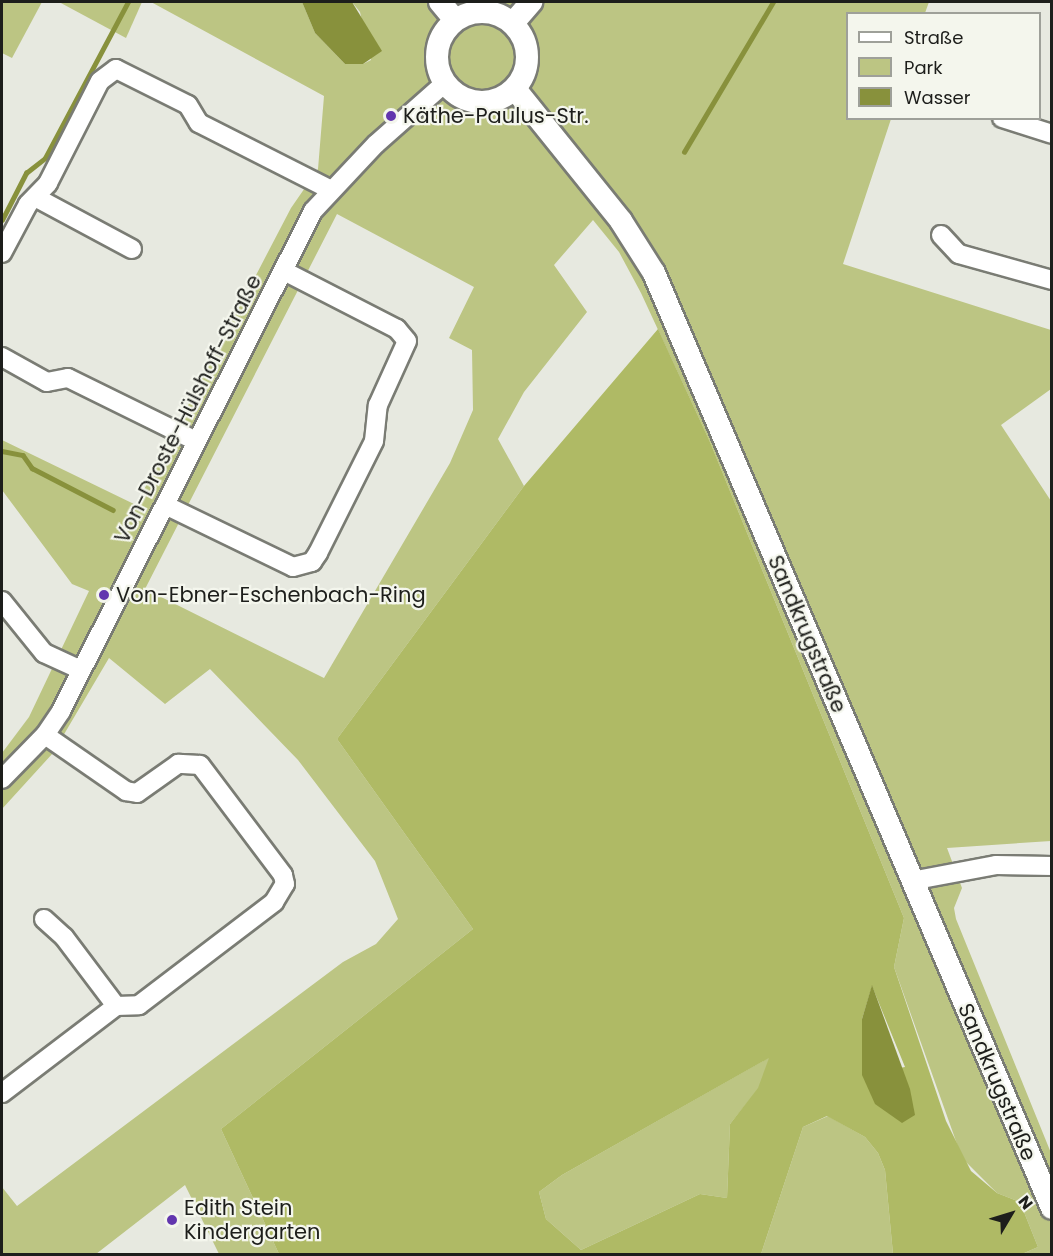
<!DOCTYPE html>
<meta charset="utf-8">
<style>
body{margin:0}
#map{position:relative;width:1053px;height:1256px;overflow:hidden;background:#e7e9e0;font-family:Poppins,sans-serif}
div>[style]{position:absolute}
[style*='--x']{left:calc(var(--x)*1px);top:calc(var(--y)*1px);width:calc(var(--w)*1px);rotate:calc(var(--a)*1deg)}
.green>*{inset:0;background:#bcc583}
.forest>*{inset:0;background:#afba65}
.water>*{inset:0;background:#88913c}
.stream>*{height:4.5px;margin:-2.25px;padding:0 2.25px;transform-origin:2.25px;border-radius:2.25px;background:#88913c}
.roads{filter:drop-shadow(2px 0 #7a7c74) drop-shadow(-2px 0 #7a7c74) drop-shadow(0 2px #7a7c74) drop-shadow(0 -2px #7a7c74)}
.minor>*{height:18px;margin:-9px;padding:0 9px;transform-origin:9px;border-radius:9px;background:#fff}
.tertiary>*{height:22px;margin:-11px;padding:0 11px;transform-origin:11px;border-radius:11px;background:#fff}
.tertiary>.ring{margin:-11px;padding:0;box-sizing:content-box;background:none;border:22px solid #fff;border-radius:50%}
.dots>*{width:16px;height:16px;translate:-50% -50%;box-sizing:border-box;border:3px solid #f4f6ed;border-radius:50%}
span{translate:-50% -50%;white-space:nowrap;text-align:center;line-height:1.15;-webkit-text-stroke:4.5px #f4f6ed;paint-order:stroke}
.poi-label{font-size:21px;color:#1d1e1b}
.left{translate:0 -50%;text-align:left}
.street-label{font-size:21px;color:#1d1e1b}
.frame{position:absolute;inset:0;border:3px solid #1d1e1b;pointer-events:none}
.legend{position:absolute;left:846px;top:12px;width:195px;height:108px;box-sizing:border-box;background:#f4f6ed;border:2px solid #9ea099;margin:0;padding:8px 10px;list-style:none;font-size:18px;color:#1d1e1b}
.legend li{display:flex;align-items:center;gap:12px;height:30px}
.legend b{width:30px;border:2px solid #9ea099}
.north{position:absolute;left:981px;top:1184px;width:60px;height:60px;-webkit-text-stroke:4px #f4f6ed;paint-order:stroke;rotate:52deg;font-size:16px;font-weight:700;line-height:24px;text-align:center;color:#1d1e1b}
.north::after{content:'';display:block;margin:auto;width:21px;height:27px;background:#1d1e1b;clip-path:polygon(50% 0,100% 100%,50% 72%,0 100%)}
</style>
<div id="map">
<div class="green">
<div style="clip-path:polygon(2px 2px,42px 2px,12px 58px,2px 53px)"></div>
<div style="clip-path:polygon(59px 2px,142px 2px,126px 38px)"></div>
<div style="clip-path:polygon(evenodd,151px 2px,302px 2px,315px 33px,345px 64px,363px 64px,371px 60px,360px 12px,352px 2px,929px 2px,925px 13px,848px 14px,848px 118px,891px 119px,843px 264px,1051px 330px,1051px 389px,1001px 425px,1051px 501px,1051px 841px,947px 848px,962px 888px,954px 908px,956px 919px,1051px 1153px,1051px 1254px,1022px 1254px,1038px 1247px,1020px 1202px,997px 1193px,962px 1158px,894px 967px,904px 918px,710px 442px,641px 293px,619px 252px,593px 220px,554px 265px,587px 312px,524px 392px,498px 439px,524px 486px,337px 739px,473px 929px,221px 1129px,279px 1254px,219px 1254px,185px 1185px,96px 1254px,2px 1254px,2px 1187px,17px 1206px,343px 962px,376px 944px,398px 919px,375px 861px,298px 760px,210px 669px,165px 704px,109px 658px,53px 753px,2px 809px,2px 753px,29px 717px,89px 591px,72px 584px,2px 490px,2px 440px,136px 505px,291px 208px,318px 169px,324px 96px,151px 2px,337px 214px,474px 287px,449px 338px,472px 350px,473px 410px,450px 463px,324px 678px,145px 589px,337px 214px)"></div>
<div style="clip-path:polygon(770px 1057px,759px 1088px,730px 1124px,727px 1198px,700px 1194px,581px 1250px,546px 1219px,539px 1192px,562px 1175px)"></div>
<div style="clip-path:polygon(828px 1116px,865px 1137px,878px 1153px,885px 1170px,893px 1254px,761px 1254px,803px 1127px)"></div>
</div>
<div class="forest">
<div style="clip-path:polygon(evenodd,658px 329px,710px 442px,904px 918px,894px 967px,946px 1121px,971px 1171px,997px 1193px,1020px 1202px,1038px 1247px,1022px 1254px,893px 1254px,885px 1170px,878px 1153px,865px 1137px,827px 1116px,803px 1127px,761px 1254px,279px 1254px,221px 1129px,473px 929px,337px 739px,524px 486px,658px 329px,872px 986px,905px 1067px,862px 1075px,862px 1019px,872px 986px,658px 329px,769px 1058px,758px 1088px,730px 1124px,727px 1198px,700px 1194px,581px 1250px,546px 1219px,539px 1192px,562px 1175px,769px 1058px)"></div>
</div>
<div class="water">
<div style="clip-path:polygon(302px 2px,352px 2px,382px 51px,363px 64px,345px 64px,315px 33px)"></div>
<div style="clip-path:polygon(872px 985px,910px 1089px,915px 1115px,902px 1123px,875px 1104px,862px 1075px,862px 1019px)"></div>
</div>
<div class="stream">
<div style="--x:684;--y:152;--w:174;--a:-59.3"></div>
<div style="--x:2;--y:220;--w:53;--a:-62.9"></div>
<div style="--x:26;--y:173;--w:24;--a:-38"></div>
<div style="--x:45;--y:158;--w:177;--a:-62"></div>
<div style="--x:2;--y:451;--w:21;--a:11"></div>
<div style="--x:23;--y:455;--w:16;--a:55"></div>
<div style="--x:32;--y:468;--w:91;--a:27.4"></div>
</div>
<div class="roads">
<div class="minor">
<div style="--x:1002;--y:118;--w:52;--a:17.7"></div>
<div style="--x:35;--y:197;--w:110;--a:28.2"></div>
<div style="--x:941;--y:235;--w:26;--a:47"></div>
<div style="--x:959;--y:254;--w:97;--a:15.6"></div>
<div style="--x:2;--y:253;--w:55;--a:-62"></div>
<div style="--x:28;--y:204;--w:29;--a:-46"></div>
<div style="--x:48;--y:183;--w:114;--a:-63"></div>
<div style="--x:100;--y:81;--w:20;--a:-37"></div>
<div style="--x:116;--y:69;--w:80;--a:26.6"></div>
<div style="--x:188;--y:105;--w:21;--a:59"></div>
<div style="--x:199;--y:123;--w:146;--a:26.9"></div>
<div style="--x:2;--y:357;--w:51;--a:29.1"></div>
<div style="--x:47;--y:382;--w:21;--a:-11"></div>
<div style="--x:68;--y:378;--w:143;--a:26.2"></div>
<div style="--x:165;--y:505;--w:142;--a:25.8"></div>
<div style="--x:293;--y:567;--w:20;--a:-15"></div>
<div style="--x:312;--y:562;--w:11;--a:-56"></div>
<div style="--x:318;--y:553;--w:125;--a:-63.4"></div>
<div style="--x:374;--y:441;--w:36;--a:-84"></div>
<div style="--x:378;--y:405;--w:70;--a:-65.6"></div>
<div style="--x:407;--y:341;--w:16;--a:-130"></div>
<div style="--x:397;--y:329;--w:127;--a:-152.8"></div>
<div style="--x:2;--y:601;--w:67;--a:51.1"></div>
<div style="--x:44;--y:653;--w:41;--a:24.7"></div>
<div style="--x:2;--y:779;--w:62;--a:-45.7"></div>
<div style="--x:45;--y:735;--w:29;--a:-56"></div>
<div style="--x:61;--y:711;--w:560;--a:-63.25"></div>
<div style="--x:313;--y:211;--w:92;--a:-46.8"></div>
<div style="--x:376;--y:144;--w:92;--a:-41.5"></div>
<div style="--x:911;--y:881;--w:86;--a:-10.7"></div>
<div style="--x:996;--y:865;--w:56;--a:1"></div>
<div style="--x:44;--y:919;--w:27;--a:42"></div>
<div style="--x:64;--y:937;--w:86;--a:53"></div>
<div style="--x:2;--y:1093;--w:143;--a:-37.3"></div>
<div style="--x:116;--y:1006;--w:23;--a:-2"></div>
<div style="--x:139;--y:1005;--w:170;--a:-37.3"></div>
<div style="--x:274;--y:902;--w:21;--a:-59"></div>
<div style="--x:285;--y:884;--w:9;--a:-103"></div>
<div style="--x:283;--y:875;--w:138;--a:-127"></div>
<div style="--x:200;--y:765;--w:22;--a:-177"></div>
<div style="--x:178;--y:764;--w:50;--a:144.7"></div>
<div style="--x:137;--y:793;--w:11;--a:-170"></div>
<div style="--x:126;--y:791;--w:98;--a:-145.3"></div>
</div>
<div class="tertiary">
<div style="--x:440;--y:2;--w:23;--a:50"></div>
<div class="ring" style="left:437px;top:12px;width:68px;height:68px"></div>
<div style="--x:513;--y:23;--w:28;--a:-49"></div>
<div style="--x:515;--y:89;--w:169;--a:51.2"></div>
<div style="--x:621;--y:221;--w:62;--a:57.6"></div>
<div style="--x:654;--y:273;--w:1016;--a:66.94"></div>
</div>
</div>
<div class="dots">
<div style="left:391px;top:116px;background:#6236ae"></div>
<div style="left:104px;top:595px;background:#6236ae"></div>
<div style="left:172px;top:1220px;background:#6236ae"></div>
</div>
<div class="poi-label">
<span class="left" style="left:403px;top:116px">Käthe-Paulus-Str.</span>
<span class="left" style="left:116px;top:595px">Von-Ebner-Eschenbach-Ring</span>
<span class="left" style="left:184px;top:1220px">Edith Stein<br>Kindergarten</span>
</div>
<div class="street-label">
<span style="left:188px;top:409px;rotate:-63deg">Von-Droste-Hülshoff-Straße</span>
<span style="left:807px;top:634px;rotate:67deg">Sandkrugstraße</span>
<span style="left:997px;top:1082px;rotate:67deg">Sandkrugstraße</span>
</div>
<div class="frame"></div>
<ul class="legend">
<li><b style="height:8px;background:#fff"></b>Straße</li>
<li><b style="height:16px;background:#bcc583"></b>Park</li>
<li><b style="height:16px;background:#88913c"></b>Wasser</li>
</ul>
<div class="north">N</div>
</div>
